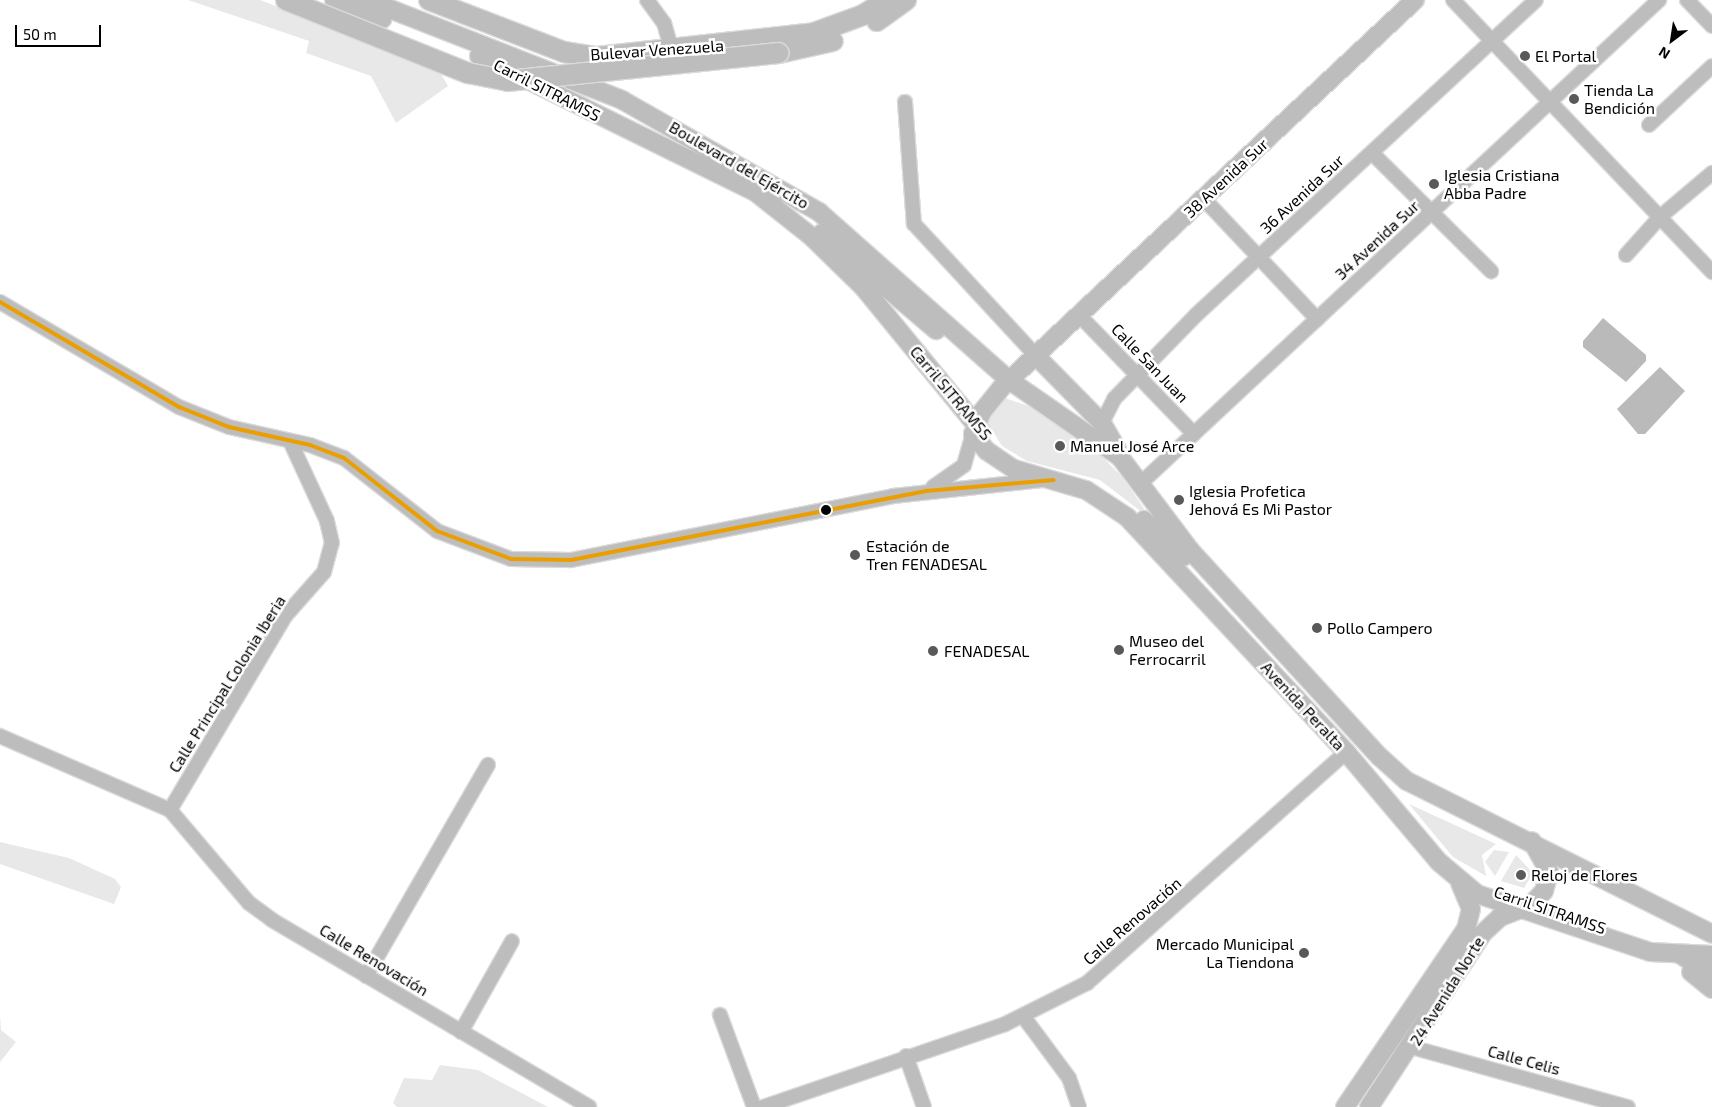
<!DOCTYPE html>
<meta charset="utf-8">
<style>
body{margin:0}
#map{position:relative;width:1712px;height:1107px;overflow:hidden;background:#fff;font-family:"Exo 2",sans-serif}
div>[style]{position:absolute}
[style*='--x']{left:calc(var(--x)*1px);top:calc(var(--y)*1px);width:calc(var(--w)*1px);rotate:calc(var(--a)*1deg)}
.green>*{inset:0;background:#e8e8e8}
.water>*{inset:0;background:#bababa}
.roads{filter:drop-shadow(1px 0 #dbdbdb) drop-shadow(-1px 0 #dbdbdb) drop-shadow(0 1px #dbdbdb) drop-shadow(0 -1px #dbdbdb)}
.minor>*{height:14px;margin:-7px;padding:0 7px;transform-origin:7px;border-radius:7px;background:#bdbdbd}
.major>*{height:18px;margin:-9px;padding:0 9px;transform-origin:9px;border-radius:9px;background:#bdbdbd}
.highway>*{height:20px;margin:-10px;padding:0 10px;transform-origin:10px;border-radius:10px;background:#bdbdbd}
.bridges{filter:drop-shadow(1px 0 #dbdbdb) drop-shadow(-1px 0 #dbdbdb) drop-shadow(0 1px #dbdbdb) drop-shadow(0 -1px #dbdbdb)}
.highway-bridge>*{height:20px;margin:-10px;padding:0 10px;transform-origin:10px;border-radius:10px;background:#bdbdbd}
.bus-1>*{height:4px;margin:-2px;padding:0 2px;transform-origin:2px;border-radius:2px;background:#eb9e00}
.dots>*{width:14px;height:14px;translate:-50% -50%;box-sizing:border-box;border:2px solid #fff;border-radius:50%}
span{translate:-50% -50%;white-space:nowrap;text-align:center;line-height:1.15;-webkit-text-stroke:5px #fff;paint-order:stroke}
.street-label{font-size:16px;color:#000}
.poi-label{font-size:16px;color:#000}
.left{translate:0 -50%;text-align:left}
.right{translate:-100% -50%;text-align:right}
.north{position:absolute;left:1647px;top:15px;width:50px;height:50px;-webkit-text-stroke:4px #fff;paint-order:stroke;rotate:211deg;font-size:14px;font-weight:700;line-height:20px;text-align:center;color:#000}
.north::after{content:'';display:block;margin:auto;width:18px;height:22px;background:#000;clip-path:polygon(50% 0,100% 100%,50% 72%,0 100%)}
.scale{position:absolute;left:15px;top:25px;width:86px;height:22px;box-sizing:border-box;border:2px solid #000;border-top:0;padding-left:6px;font-size:15px;line-height:18px;white-space:nowrap;color:#000;-webkit-text-stroke:4px #fff;paint-order:stroke}
</style>
<div id="map">
<div class="green">
<div style="clip-path:polygon(188px 0,260px 0,437px 67px,448px 86px,396px 123px,371px 76px,306px 53px,309px 41px)"></div>
<div style="clip-path:polygon(1002px 397px,1034px 408px,1091px 445px,1123px 478px,1152px 520px,1100px 480px,1027px 461px,1002px 446px,987px 422px,992px 405px)"></div>
<div style="clip-path:polygon(1409px 804px,1496px 844px,1482px 855px,1486px 876px,1453px 857px)"></div>
<div style="clip-path:polygon(0 842px,69px 858px,115px 879px,121px 887px,114px 904px,0 864px)"></div>
<div style="clip-path:polygon(1494px 850px,1509px 852px,1495px 876px,1485px 862px)"></div>
<div style="clip-path:polygon(1516px 855px,1533px 873px,1524px 888px,1501px 881px)"></div>
<div style="clip-path:polygon(0 1016px,1px 1030px,16px 1042px,0 1062px)"></div>
<div style="clip-path:polygon(440px 1065px,478px 1070px,548px 1107px,397px 1107px,393px 1103px,404px 1078px,432px 1080px)"></div>
</div>
<div class="water">
<div style="clip-path:polygon(1603px 318px,1646px 355px,1646px 361px,1626px 382px,1583px 347px,1583px 341px)"></div>
<div style="clip-path:polygon(1660px 367px,1685px 391px,1645px 434px,1638px 434px,1617px 409px)"></div>
</div>
<div class="roads">
<div class="minor">
<div style="--x:647;--y:0;--w:29;--a:54"></div>
<div style="--x:664;--y:23;--w:29;--a:74"></div>
<div style="--x:1453;--y:0;--w:376;--a:46.4"></div>
<div style="--x:1687;--y:0;--w:36;--a:46"></div>
<div style="--x:905;--y:102;--w:122;--a:85.8"></div>
<div style="--x:914;--y:224;--w:181;--a:47.2"></div>
<div style="--x:1649;--y:125;--w:86;--a:-43.1"></div>
<div style="--x:1372;--y:153;--w:168;--a:44.8"></div>
<div style="--x:1204;--y:199;--w:165;--a:46.7"></div>
<div style="--x:1626;--y:255;--w:52;--a:-48.1"></div>
<div style="--x:1661;--y:216;--w:67;--a:-40.1"></div>
<div style="--x:0;--y:302;--w:208;--a:30.4"></div>
<div style="--x:179;--y:407;--w:54;--a:21.8"></div>
<div style="--x:229;--y:427;--w:83;--a:12.5"></div>
<div style="--x:310;--y:445;--w:36;--a:21"></div>
<div style="--x:344;--y:458;--w:118;--a:38.1"></div>
<div style="--x:437;--y:531;--w:79;--a:20.7"></div>
<div style="--x:511;--y:559;--w:60;--a:1"></div>
<div style="--x:571;--y:560;--w:328;--a:-11.2"></div>
<div style="--x:893;--y:496;--w:150;--a:-6.1"></div>
<div style="--x:1080;--y:316;--w:164;--a:46"></div>
<div style="--x:1102;--y:423;--w:27;--a:-63"></div>
<div style="--x:1114;--y:399;--w:117;--a:-45.7"></div>
<div style="--x:1196;--y:315;--w:463;--a:-42.8"></div>
<div style="--x:1140;--y:484;--w:710;--a:-43"></div>
<div style="--x:933;--y:487;--w:38;--a:-35"></div>
<div style="--x:964;--y:465;--w:32;--a:-74"></div>
<div style="--x:0;--y:736;--w:185;--a:23.5"></div>
<div style="--x:170;--y:810;--w:122;--a:49.7"></div>
<div style="--x:249;--y:903;--w:29;--a:36"></div>
<div style="--x:272;--y:920;--w:368;--a:30.5"></div>
<div style="--x:170;--y:810;--w:227;--a:-59.3"></div>
<div style="--x:286;--y:615;--w:57;--a:-48.5"></div>
<div style="--x:324;--y:572;--w:30;--a:-75"></div>
<div style="--x:332;--y:543;--w:23;--a:-103"></div>
<div style="--x:327;--y:521;--w:88;--a:-114.8"></div>
<div style="--x:366;--y:976;--w:244;--a:-60"></div>
<div style="--x:720;--y:1015;--w:98;--a:69.7"></div>
<div style="--x:1023;--y:1016;--w:77;--a:53.4"></div>
<div style="--x:1069;--y:1078;--w:31;--a:71"></div>
<div style="--x:461;--y:1032;--w:104;--a:-60.7"></div>
<div style="--x:1411;--y:1047;--w:225;--a:15.5"></div>
<div style="--x:906;--y:1056;--w:54;--a:70.6"></div>
<div style="--x:763;--y:1107;--w:256;--a:-18.9"></div>
<div style="--x:1005;--y:1024;--w:92;--a:-26.6"></div>
<div style="--x:1087;--y:983;--w:347;--a:-41.7"></div>
</div>
<div class="major">
<div style="--x:334;--y:0;--w:52;--a:21.6"></div>
<div style="--x:367;--y:0;--w:274;--a:21.4"></div>
<div style="--x:622;--y:100;--w:227;--a:29.6"></div>
<div style="--x:819;--y:212;--w:254;--a:41.5"></div>
<div style="--x:1009;--y:380;--w:135;--a:34.7"></div>
<div style="--x:1120;--y:457;--w:116;--a:53"></div>
<div style="--x:1190;--y:550;--w:281;--a:47.5"></div>
<div style="--x:1380;--y:757;--w:36;--a:42"></div>
<div style="--x:1407;--y:781;--w:341;--a:26.6"></div>
<div style="--x:1415;--y:0;--w:566;--a:136.86"></div>
<div style="--x:1002;--y:387;--w:32;--a:129"></div>
<div style="--x:982;--y:412;--w:24;--a:112"></div>
<div style="--x:973;--y:434;--w:22;--a:51"></div>
<div style="--x:987;--y:451;--w:32;--a:34"></div>
<div style="--x:1014;--y:469;--w:75;--a:16.3"></div>
<div style="--x:1086;--y:490;--w:49;--a:33.4"></div>
<div style="--x:1127;--y:517;--w:321;--a:47"></div>
<div style="--x:1346;--y:752;--w:144;--a:49.8"></div>
<div style="--x:1439;--y:862;--w:50;--a:40.1"></div>
<div style="--x:1477;--y:894;--w:182;--a:18.5"></div>
<div style="--x:1650;--y:952;--w:62;--a:2.8"></div>
<div style="--x:479;--y:56;--w:319;--a:26.2"></div>
<div style="--x:754;--y:191;--w:74;--a:38.4"></div>
<div style="--x:812;--y:237;--w:73;--a:44.4"></div>
<div style="--x:864;--y:288;--w:186;--a:50.7"></div>
<div style="--x:822;--y:233;--w:150;--a:40.4"></div>
<div style="--x:1037;--y:357;--w:93;--a:45.4"></div>
<div style="--x:1102;--y:423;--w:30;--a:60"></div>
<div style="--x:1144;--y:520;--w:54;--a:42.8"></div>
<div style="--x:1681;--y:955;--w:37;--a:33"></div>
<div style="--x:1691;--y:972;--w:27;--a:39"></div>
<div style="--x:1345;--y:1107;--w:215;--a:-55.8"></div>
<div style="--x:1466;--y:929;--w:21;--a:-76"></div>
<div style="--x:1471;--y:909;--w:28;--a:-113"></div>
<div style="--x:1369;--y:1107;--w:207;--a:-56.8"></div>
<div style="--x:1482;--y:934;--w:25;--a:-43"></div>
<div style="--x:1500;--y:917;--w:33;--a:-21"></div>
<div style="--x:1531;--y:905;--w:19;--a:-47"></div>
<div style="--x:1544;--y:891;--w:20;--a:-75"></div>
<div style="--x:1549;--y:872;--w:35;--a:-119"></div>
</div>
<div class="highway">
<div style="--x:429;--y:0;--w:145;--a:21.1"></div>
<div style="--x:564;--y:52;--w:33;--a:9"></div>
<div style="--x:597;--y:57;--w:218;--a:-6.3"></div>
<div style="--x:814;--y:33;--w:52;--a:-20.2"></div>
<div style="--x:863;--y:15;--w:28;--a:-32"></div>
<div style="--x:877;--y:21;--w:36;--a:-36"></div>
<div style="--x:779;--y:53;--w:55;--a:-12.5"></div>
</div>
</div>
<div class="bridges">
<div class="highway-bridge">
<div style="--x:286;--y:0;--w:196;--a:21.9"></div>
<div style="--x:468;--y:73;--w:41;--a:11.3"></div>
<div style="--x:508;--y:81;--w:272;--a:-5.9"></div>
</div>
</div>
<div class="bus-1">
<div style="--x:0;--y:302;--w:208;--a:30.4"></div>
<div style="--x:179;--y:407;--w:54;--a:21.8"></div>
<div style="--x:229;--y:427;--w:83;--a:12.5"></div>
<div style="--x:310;--y:445;--w:36;--a:21"></div>
<div style="--x:344;--y:458;--w:118;--a:38.1"></div>
<div style="--x:437;--y:531;--w:79;--a:20.7"></div>
<div style="--x:511;--y:559;--w:60;--a:1"></div>
<div style="--x:571;--y:560;--w:362;--a:-11"></div>
<div style="--x:926;--y:491;--w:128;--a:-4.9"></div>
</div>
<div class="dots">
<div style="left:1525px;top:56px;background:#595959"></div>
<div style="left:1574px;top:99px;background:#595959"></div>
<div style="left:1434px;top:184px;background:#595959"></div>
<div style="left:1060px;top:446px;background:#595959"></div>
<div style="left:1179px;top:500px;background:#595959"></div>
<div style="left:826px;top:510px;background:#000"></div>
<div style="left:855px;top:555px;background:#595959"></div>
<div style="left:1317px;top:628px;background:#595959"></div>
<div style="left:1119px;top:650px;background:#595959"></div>
<div style="left:933px;top:651px;background:#595959"></div>
<div style="left:1521px;top:875px;background:#595959"></div>
<div style="left:1304px;top:953px;background:#595959"></div>
</div>
<div class="street-label">
<span style="left:657px;top:50px;rotate:-4deg">Bulevar Venezuela</span>
<span style="left:547px;top:90px;rotate:27deg">Carril SITRAMSS</span>
<span style="left:739px;top:165px;rotate:30deg">Boulevard del Ejército</span>
<span style="left:1226px;top:178px;rotate:-43deg">38 Avenida Sur</span>
<span style="left:1302px;top:194px;rotate:-43deg">36 Avenida Sur</span>
<span style="left:1377px;top:240px;rotate:-43deg">34 Avenida Sur</span>
<span style="left:1150px;top:363px;rotate:46deg">Calle San Juan</span>
<span style="left:951px;top:393px;rotate:50deg">Carril SITRAMSS</span>
<span style="left:227px;top:684px;rotate:-58deg">Calle Principal Colonia Iberia</span>
<span style="left:1303px;top:706px;rotate:47deg">Avenida Peralta</span>
<span style="left:1550px;top:910px;rotate:19deg">Carril SITRAMSS</span>
<span style="left:1132px;top:921px;rotate:-41deg">Calle Renovación</span>
<span style="left:374px;top:960px;rotate:31deg">Calle Renovación</span>
<span style="left:1447px;top:991px;rotate:-58deg">24 Avenida Norte</span>
<span style="left:1524px;top:1060px;rotate:15deg">Calle Celis</span>
</div>
<div class="poi-label">
<span class="left" style="left:1535px;top:56px">El Portal</span>
<span class="left" style="left:1584px;top:99px">Tienda La<br>Bendición</span>
<span class="left" style="left:1444px;top:184px">Iglesia Cristiana<br>Abba Padre</span>
<span class="left" style="left:1070px;top:446px">Manuel José Arce</span>
<span class="left" style="left:1189px;top:500px">Iglesia Profetica<br>Jehová Es Mi Pastor</span>
<span class="left" style="left:866px;top:555px">Estación de<br>Tren FENADESAL</span>
<span class="left" style="left:1327px;top:628px">Pollo Campero</span>
<span class="left" style="left:1129px;top:650px">Museo del<br>Ferrocarril</span>
<span class="left" style="left:944px;top:651px">FENADESAL</span>
<span class="left" style="left:1531px;top:875px">Reloj de Flores</span>
<span class="right" style="left:1294px;top:953px">Mercado Municipal<br>La Tiendona</span>
</div>
<div class="north">N</div>
<div class="scale">50 m</div>
</div>
